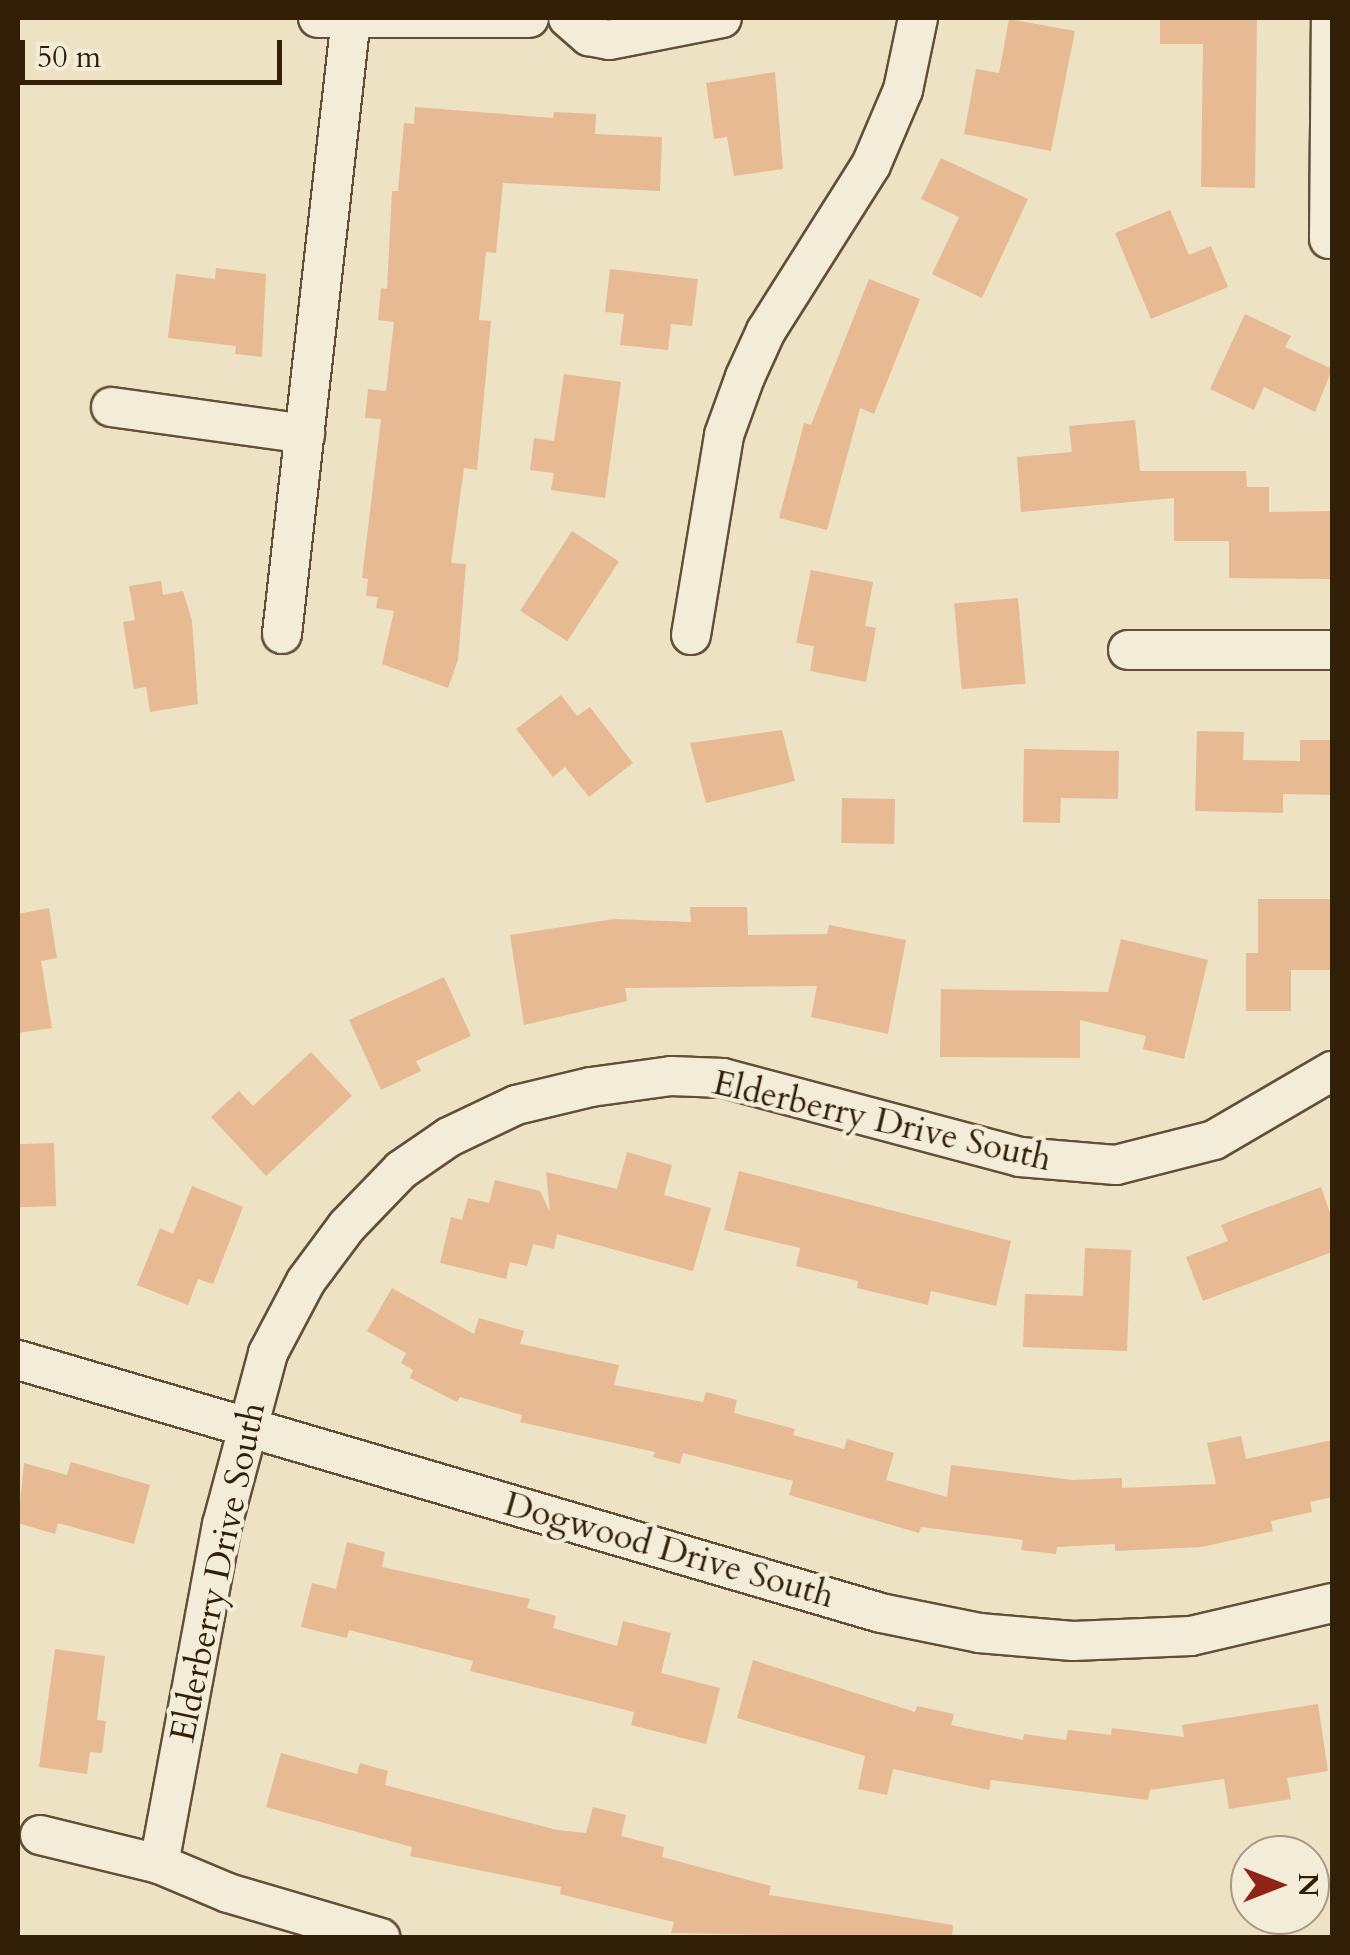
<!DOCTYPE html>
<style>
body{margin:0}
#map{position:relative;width:1350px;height:1955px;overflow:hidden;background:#ede2c3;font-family:Cardo,serif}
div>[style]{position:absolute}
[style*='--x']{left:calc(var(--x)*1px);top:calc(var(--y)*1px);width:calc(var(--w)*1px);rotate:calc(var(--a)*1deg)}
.building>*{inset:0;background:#e7ba94;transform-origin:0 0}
.roads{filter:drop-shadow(2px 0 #615037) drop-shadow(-2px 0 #615037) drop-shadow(0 2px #615037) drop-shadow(0 -2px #615037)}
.minor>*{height:38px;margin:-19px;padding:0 19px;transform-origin:19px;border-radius:19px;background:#f3ecd8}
span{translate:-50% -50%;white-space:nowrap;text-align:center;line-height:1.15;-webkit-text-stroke:9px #f3ecd8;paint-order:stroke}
.street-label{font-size:35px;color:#321f08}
.frame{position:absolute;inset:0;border:20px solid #321f08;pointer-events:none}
.north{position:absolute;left:1230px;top:1835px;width:100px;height:100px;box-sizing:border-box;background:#f3ecd8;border:2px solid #a69a85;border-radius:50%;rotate:90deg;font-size:28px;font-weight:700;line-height:40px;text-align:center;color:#321f08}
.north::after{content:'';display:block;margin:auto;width:35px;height:45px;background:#8f2418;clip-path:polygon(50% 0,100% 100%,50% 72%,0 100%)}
.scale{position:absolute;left:20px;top:40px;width:262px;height:45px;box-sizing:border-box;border:5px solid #321f08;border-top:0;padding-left:12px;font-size:30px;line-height:35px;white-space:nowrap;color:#321f08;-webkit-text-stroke:8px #f3ecd8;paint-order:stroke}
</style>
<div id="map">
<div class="building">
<div style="clip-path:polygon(1160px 18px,1257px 18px,1255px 188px,1201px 187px,1203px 44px,1160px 44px)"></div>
<div style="clip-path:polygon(1009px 19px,1075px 31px,1051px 151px,964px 134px,976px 69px,999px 73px)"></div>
<div style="clip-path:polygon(775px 72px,783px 169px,734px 176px,727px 137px,714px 139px,706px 83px)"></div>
<div style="clip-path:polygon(415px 107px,553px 118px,554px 112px,596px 114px,595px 134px,662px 137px,660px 191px,503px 183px,496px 253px,486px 252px,479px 320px,491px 321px,477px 470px,464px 468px,451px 563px,466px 564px,458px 660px,448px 688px,382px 664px,394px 611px,376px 608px,378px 597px,366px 596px,368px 579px,362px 578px,381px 419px,365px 418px,368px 389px,386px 391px,394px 322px,378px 320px,381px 288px,387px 289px,392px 191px,398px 191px,404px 123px,414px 124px)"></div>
<div style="clip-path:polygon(941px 158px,1028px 199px,982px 298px,932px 274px,959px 217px,921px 199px)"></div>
<div style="clip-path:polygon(1170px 210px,1189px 255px,1211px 246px,1228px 287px,1151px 319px,1115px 233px)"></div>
<div style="clip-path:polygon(216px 268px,266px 274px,262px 357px,235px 354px,236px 346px,168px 338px,176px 274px,215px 279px)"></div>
<div style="clip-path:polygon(610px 269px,698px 279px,692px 326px,671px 324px,668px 350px,620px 345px,624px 314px,605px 312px)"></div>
<div style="clip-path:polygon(869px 279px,920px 299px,874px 414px,860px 408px,827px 530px,779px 518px,804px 423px,811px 425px)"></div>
<div style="clip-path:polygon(1245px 314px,1291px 336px,1285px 347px,1332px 369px,1315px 412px,1264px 387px,1254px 410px,1210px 389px)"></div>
<div style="clip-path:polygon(564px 374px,621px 382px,605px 498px,551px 490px,554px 473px,530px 470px,534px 438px,554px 441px)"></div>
<div style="clip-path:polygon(1135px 420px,1140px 471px,1246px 471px,1247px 487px,1269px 487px,1269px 512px,1332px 511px,1332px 579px,1229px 578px,1229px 541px,1174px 541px,1174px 498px,1021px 512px,1017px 457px,1072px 452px,1069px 426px)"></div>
<div style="left:572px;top:531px;width:56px;height:95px;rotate:33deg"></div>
<div style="clip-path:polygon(811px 570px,873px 582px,865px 626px,876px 628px,866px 682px,810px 671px,814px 646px,796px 643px)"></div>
<div style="clip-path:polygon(161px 581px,163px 595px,183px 591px,192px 621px,198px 704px,150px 712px,146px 687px,134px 689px,123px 622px,135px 620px,129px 586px)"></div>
<div style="left:1018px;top:598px;width:86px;height:64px;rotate:85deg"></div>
<div style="clip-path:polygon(561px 695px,577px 716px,590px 707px,633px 763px,589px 797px,565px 767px,553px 777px,516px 729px)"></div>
<div style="clip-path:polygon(782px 730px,795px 781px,706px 803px,690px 743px)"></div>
<div style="clip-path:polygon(1197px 731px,1244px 732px,1243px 760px,1300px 761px,1300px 740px,1332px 740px,1332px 795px,1283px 794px,1283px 813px,1195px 811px)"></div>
<div style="clip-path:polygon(1024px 749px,1119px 751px,1118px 799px,1061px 798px,1060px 823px,1023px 822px)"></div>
<div style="left:842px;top:798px;width:53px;height:45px;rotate:1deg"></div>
<div style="clip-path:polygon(1258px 899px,1332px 899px,1332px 970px,1291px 970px,1291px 1011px,1246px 1011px,1246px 953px,1258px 953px)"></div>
<div style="clip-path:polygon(690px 907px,747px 907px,748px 935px,827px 934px,829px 925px,906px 940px,888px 1034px,811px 1017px,817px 986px,625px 988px,627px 1001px,524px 1025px,510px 935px,614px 919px,691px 922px)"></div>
<div style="clip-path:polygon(49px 908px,57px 958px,41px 961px,52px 1028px,18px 1033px,18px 914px)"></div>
<div style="clip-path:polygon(1121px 939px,1208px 960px,1184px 1059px,1143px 1049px,1146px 1036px,1080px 1020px,1080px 1058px,940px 1057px,941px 989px,1108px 992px)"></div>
<div style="clip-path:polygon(444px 977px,471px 1036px,416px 1061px,421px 1071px,381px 1090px,349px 1020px)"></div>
<div style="clip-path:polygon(311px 1052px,352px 1096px,266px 1176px,211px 1117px,239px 1091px,253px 1106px)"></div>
<div style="left:54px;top:1143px;width:63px;height:36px;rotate:88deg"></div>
<div style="clip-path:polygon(627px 1152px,672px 1165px,664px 1195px,711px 1208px,693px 1271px,557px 1234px,554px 1249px,533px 1244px,527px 1266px,510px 1262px,506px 1279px,440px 1263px,451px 1217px,462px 1220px,468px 1198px,489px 1203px,495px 1180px,540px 1191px,550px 1212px,546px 1172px,617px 1189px)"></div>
<div style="clip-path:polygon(739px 1171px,1011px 1241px,996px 1306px,931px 1291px,928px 1305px,857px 1288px,858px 1281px,796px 1266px,800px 1248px,724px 1230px)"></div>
<div style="clip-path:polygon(192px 1186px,243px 1207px,213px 1284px,198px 1279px,188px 1305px,137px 1285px,160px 1228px,173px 1234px)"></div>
<div style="clip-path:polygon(1321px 1187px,1332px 1219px,1332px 1252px,1203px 1301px,1186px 1257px,1228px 1241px,1221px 1225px)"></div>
<div style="clip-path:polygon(1085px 1248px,1131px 1250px,1127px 1351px,1023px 1347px,1025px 1294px,1083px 1296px)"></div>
<div style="clip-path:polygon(392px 1288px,474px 1334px,479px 1318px,524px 1331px,520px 1344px,619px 1365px,614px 1385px,703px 1402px,706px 1392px,737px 1400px,734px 1413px,795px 1429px,793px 1435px,844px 1449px,847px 1439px,894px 1453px,886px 1480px,947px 1497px,951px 1465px,1073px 1480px,1122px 1478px,1122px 1488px,1216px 1484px,1207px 1443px,1241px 1436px,1246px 1459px,1332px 1440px,1332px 1497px,1310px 1502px,1312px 1512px,1271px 1521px,1273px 1531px,1202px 1547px,1115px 1551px,1115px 1544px,1057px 1547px,1056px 1554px,1021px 1550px,1023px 1540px,921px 1527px,919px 1533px,789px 1495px,793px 1481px,683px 1453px,680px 1464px,653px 1457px,655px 1452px,520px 1422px,522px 1415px,460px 1397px,457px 1402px,410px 1378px,413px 1370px,401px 1363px,406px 1353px,367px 1331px)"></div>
<div style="clip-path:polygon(71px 1462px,150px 1485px,134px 1544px,58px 1523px,55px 1534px,18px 1523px,24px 1463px,67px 1475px)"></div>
<div style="clip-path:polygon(347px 1542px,385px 1552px,382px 1567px,530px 1599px,527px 1608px,556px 1616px,553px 1628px,617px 1646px,623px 1621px,671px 1633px,661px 1673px,720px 1688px,706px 1744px,631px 1725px,634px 1712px,470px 1671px,473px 1661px,349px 1630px,347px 1638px,301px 1627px,312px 1583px,336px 1589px)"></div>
<div style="clip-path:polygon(55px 1649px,105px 1656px,97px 1720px,106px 1721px,102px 1753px,90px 1752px,87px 1774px,39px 1767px)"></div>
<div style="clip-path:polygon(753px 1660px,915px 1712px,917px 1706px,954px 1714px,951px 1725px,1023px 1740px,1024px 1734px,1066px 1740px,1068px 1730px,1111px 1735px,1112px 1728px,1184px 1737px,1182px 1725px,1318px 1704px,1328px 1771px,1287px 1778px,1291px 1799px,1229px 1809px,1224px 1779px,1150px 1790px,1148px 1800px,991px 1780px,989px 1790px,893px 1769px,887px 1795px,858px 1789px,865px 1756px,737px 1718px)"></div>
<div style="clip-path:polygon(281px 1753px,357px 1774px,360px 1763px,388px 1771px,385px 1785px,557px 1830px,586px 1833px,593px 1807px,626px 1815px,621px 1836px,664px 1847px,662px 1857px,771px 1886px,769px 1895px,953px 1925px,952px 1938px,671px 1933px,674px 1922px,560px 1894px,561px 1887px,410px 1856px,412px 1847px,266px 1807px)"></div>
</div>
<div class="roads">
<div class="minor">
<div style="--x:318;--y:18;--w:211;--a:0"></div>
<div style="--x:568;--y:18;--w:28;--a:41"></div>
<div style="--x:589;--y:36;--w:20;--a:11"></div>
<div style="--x:609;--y:40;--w:115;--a:-11"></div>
<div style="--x:1329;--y:239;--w:221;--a:-89.5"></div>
<div style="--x:111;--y:407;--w:196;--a:7.9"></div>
<div style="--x:282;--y:634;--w:620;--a:-83.61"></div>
<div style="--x:691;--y:635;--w:203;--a:-80.6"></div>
<div style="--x:724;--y:435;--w:62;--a:-70.1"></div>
<div style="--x:745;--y:377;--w:51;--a:-65.5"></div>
<div style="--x:766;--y:331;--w:196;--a:-57.7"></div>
<div style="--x:871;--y:165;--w:82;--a:-66.9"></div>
<div style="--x:903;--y:90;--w:74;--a:-78.2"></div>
<div style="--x:1128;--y:650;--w:204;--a:0"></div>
<div style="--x:18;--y:1360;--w:899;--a:16.34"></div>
<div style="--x:881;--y:1613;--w:100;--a:11.5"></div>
<div style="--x:979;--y:1633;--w:94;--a:4.9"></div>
<div style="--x:1073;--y:1641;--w:118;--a:-2.4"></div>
<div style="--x:1191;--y:1636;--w:145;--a:-13.2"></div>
<div style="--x:40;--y:1835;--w:122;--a:13.7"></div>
<div style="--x:159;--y:1864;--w:75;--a:22.8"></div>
<div style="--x:228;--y:1893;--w:159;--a:16.4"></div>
<div style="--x:159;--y:1864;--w:345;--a:-79.5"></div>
<div style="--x:222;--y:1525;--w:178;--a:-75"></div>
<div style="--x:268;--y:1353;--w:81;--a:-62.2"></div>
<div style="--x:306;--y:1281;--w:69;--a:-53.3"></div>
<div style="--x:347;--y:1226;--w:78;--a:-46"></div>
<div style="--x:401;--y:1170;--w:58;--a:-34.5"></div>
<div style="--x:449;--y:1137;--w:74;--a:-25.5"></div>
<div style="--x:516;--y:1105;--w:77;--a:-13.5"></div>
<div style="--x:591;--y:1087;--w:81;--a:-7.8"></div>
<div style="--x:671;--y:1076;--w:52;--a:2.2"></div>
<div style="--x:723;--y:1078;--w:307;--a:14.9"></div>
<div style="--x:1020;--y:1157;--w:96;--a:4.8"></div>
<div style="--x:1116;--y:1165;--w:101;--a:-14.3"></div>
<div style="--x:1214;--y:1140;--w:137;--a:-30.3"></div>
</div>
</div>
<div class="street-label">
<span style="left:882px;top:1121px;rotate:13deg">Elderberry Drive South</span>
<span style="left:669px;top:1550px;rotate:16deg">Dogwood Drive South</span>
<span style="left:218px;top:1572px;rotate:-78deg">Elderberry Drive South</span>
</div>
<div class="frame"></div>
<div class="north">N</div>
<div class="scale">50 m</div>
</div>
